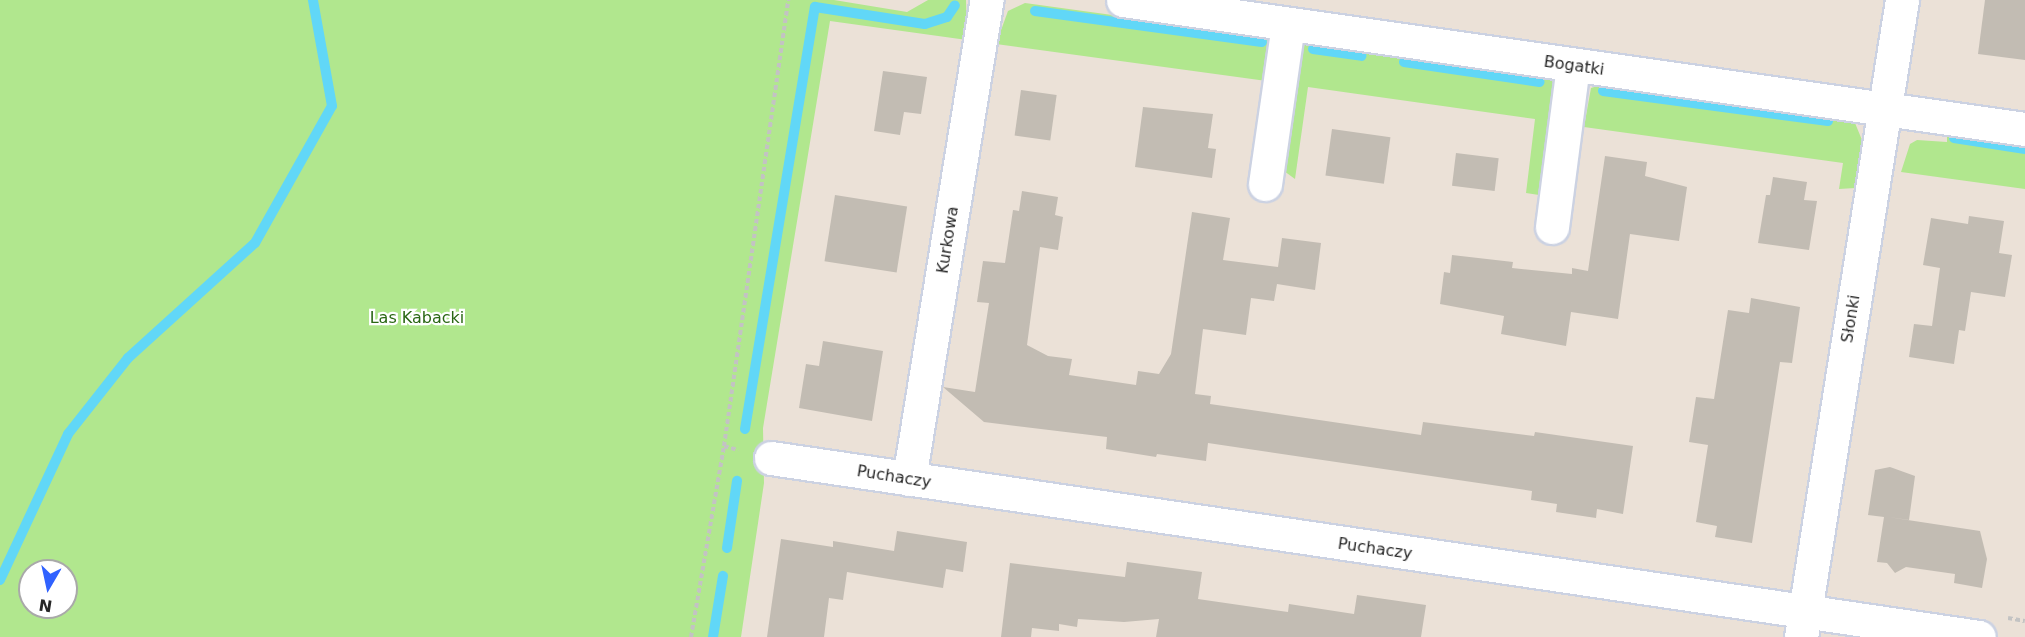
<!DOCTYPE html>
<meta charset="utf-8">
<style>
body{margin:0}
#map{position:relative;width:2025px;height:637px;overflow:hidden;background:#ebe1d7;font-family:"DejaVu Sans",sans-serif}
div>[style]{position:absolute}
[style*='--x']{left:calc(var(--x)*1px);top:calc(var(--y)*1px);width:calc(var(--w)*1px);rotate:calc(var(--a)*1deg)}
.green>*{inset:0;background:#b1e78e}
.stream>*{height:10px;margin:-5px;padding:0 5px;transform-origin:5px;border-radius:5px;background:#61d7f7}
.building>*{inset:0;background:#c2bcb3;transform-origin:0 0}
.path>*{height:4px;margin-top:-2px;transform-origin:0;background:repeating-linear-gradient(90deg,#c3c3c3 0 4.5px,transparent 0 7.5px)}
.roads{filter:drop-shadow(2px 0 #ccd2e2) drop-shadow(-2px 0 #ccd2e2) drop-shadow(0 2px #ccd2e2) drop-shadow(0 -2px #ccd2e2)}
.minor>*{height:33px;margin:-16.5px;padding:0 16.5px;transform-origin:16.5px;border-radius:16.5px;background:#fff}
span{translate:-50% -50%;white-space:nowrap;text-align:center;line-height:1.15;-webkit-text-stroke:4.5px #fff;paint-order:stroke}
.street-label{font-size:16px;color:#272727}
.park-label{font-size:16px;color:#2a6714}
.north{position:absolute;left:18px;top:559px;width:60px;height:60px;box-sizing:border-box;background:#fff;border:2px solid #a9a9a9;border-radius:50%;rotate:189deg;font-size:16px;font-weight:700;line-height:24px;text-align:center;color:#272727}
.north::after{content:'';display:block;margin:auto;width:21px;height:27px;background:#3062ff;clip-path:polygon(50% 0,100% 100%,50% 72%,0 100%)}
</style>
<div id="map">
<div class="green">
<div style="clip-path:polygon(evenodd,0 0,834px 0,907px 12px,928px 0,966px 0,967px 40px,830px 21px,763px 428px,764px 483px,741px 637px,0 637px,0 0,30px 571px,66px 571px,66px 607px,30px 607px,30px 571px)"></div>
<div style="clip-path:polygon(1025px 3px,1265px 36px,1278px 48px,1273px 82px,996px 44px,1008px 11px)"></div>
<div style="clip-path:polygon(1311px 41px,1547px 76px,1554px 83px,1539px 195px,1526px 193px,1535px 119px,1308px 87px,1295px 179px,1284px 171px,1283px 162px,1299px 48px)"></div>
<div style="clip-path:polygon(1604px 84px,1842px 115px,1855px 123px,1862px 140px,1855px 188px,1839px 189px,1843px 163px,1584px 127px,1591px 88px)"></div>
<div style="clip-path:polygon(1947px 131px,2025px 143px,2025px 189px,1901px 172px,1910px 144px,1917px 140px,1947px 142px)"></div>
</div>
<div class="stream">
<div style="--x:1035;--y:11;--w:229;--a:7.8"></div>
<div style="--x:1313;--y:49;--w:49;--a:8.1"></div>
<div style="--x:1404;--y:62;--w:137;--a:8.4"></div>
<div style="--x:1603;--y:91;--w:227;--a:7.6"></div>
<div style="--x:1954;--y:138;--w:72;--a:8.8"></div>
<div style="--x:745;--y:429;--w:428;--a:-80.6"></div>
<div style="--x:815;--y:7;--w:111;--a:8.8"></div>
<div style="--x:925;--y:24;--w:23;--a:-18"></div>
<div style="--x:947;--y:17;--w:14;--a:-56"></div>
<div style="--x:727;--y:548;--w:68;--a:-81.5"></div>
<div style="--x:0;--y:580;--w:161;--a:-65"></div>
<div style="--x:68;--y:434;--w:97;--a:-51.7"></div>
<div style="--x:128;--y:358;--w:171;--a:-42.2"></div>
<div style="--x:255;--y:243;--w:157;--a:-60.7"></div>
<div style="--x:332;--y:106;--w:108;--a:-100.2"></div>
<div style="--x:713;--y:637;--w:62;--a:-80.7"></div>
</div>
<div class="building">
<div style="clip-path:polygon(1985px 0,2025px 0,2025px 60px,1978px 54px)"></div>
<div style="clip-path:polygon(883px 71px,927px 77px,921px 114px,904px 112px,900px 135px,874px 131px)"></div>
<div style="left:1021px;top:90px;width:36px;height:46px;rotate:8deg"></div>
<div style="clip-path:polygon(1143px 107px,1213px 114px,1208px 148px,1216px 149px,1212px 178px,1135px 167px)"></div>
<div style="left:1332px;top:129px;width:59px;height:47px;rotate:8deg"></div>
<div style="left:1456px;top:153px;width:43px;height:33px;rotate:7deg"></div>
<div style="clip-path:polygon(1605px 156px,1647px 162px,1645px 176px,1687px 187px,1679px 241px,1630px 234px,1618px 319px,1571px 312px,1566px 346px,1501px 334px,1504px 316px,1440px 304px,1444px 272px,1450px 273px,1452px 255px,1513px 262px,1512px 268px,1572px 274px,1572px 268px,1588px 271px)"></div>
<div style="clip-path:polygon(1773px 177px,1807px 182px,1804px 200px,1817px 201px,1809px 250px,1758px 243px,1766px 195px,1770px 195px)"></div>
<div style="clip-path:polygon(1022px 191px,1058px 197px,1055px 215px,1063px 217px,1058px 250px,1040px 247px,1027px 345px,1048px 356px,1072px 359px,1069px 375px,1136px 385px,1138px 371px,1159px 374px,1171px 354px,1192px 212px,1230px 218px,1223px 260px,1278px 267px,1282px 238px,1321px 243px,1315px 290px,1277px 284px,1274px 301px,1251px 298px,1246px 335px,1203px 329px,1195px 394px,1211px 396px,1210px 404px,1421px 435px,1423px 422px,1534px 436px,1535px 432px,1633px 446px,1623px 514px,1597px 509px,1596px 518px,1556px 512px,1557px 504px,1531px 500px,1532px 491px,1208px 443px,1206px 461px,1157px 454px,1156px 457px,1106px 449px,1107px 437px,984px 422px,943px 387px,975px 392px,989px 303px,977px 302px,983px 261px,1005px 263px,1013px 210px,1019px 211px)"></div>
<div style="left:835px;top:195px;width:73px;height:67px;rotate:9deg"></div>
<div style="clip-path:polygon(1969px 216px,2004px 221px,1999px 253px,2012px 255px,2005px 297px,1971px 292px,1965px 331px,1959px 330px,1954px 364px,1909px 357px,1914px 324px,1932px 326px,1940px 268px,1923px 265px,1931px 218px,1968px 224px)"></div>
<div style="clip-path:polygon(1751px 298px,1800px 307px,1792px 363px,1780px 362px,1752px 543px,1715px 537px,1717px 526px,1696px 522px,1708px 445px,1689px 442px,1696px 397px,1714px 399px,1728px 310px,1749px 313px)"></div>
<div style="clip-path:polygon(823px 341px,883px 351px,872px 421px,799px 408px,806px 364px,819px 366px)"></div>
<div style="clip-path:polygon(1890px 467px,1915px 476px,1909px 520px,1888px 517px,1980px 531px,1987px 559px,1982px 588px,1954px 583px,1955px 574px,1906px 567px,1895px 573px,1887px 563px,1877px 562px,1884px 517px,1868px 515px,1875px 470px)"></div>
<div style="clip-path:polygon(897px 531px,967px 542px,963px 572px,946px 569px,943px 588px,847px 572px,843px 600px,829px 598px,824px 637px,767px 637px,781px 539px,833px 547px,833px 541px,894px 551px)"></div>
<div style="clip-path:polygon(1127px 562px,1202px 572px,1198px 599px,1288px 612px,1289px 604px,1354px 614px,1357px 595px,1426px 605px,1421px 637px,1156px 637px,1159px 619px,1124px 622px,1078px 619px,1077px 627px,1059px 624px,1059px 631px,1032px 628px,1031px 637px,1001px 637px,1010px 563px,1125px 577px)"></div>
</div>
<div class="path">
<div style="--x:724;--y:446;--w:15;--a:16"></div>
<div style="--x:2008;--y:618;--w:17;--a:10"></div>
<div style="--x:691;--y:637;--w:194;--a:-80.2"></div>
<div style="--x:724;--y:446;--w:451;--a:-81.8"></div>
</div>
<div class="roads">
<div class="minor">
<div style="--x:1123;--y:0;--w:911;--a:8.14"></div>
<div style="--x:1265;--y:184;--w:161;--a:-81.8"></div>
<div style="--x:1552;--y:227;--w:162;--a:-82.6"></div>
<div style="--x:771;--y:458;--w:1221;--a:8.43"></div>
<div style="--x:909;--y:479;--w:485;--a:-80.8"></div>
<div style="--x:1801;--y:637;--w:645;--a:-80.99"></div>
</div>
</div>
<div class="street-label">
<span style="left:1574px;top:66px;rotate:8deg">Bogatki</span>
<span style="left:948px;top:240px;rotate:-81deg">Kurkowa</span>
<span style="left:1851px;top:319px;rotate:-81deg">Słonki</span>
<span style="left:894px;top:477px;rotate:9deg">Puchaczy</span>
<span style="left:1375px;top:549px;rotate:8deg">Puchaczy</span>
</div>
<div class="park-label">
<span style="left:417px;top:318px">Las Kabacki</span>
</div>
<div class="north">N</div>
</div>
